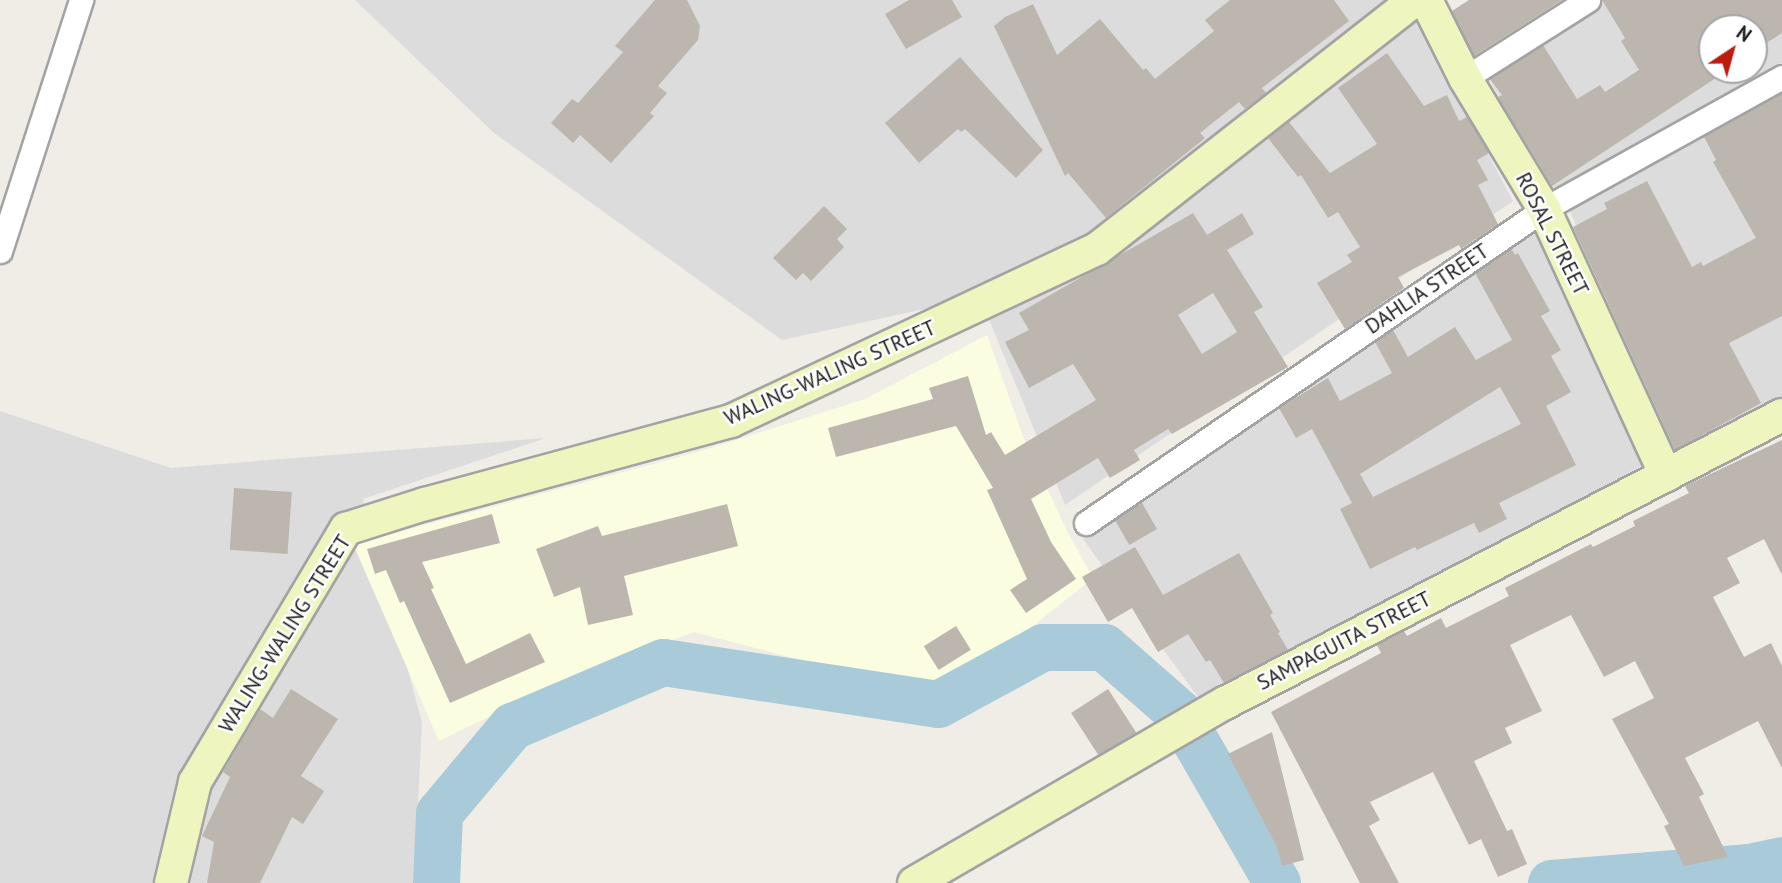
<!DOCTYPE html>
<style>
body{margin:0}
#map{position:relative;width:1782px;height:883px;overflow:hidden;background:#efede6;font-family:"PT Sans",sans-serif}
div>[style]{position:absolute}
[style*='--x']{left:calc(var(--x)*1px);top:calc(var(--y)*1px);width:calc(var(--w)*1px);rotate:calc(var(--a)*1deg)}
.residential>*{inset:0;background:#dddcdc}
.education>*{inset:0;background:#fbfde1}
.river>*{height:47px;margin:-23.5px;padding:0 23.5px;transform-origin:23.5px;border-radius:23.5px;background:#a9cbd9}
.building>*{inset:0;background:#bcb6af;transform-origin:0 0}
.roads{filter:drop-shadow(2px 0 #a3a3a3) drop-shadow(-2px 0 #a3a3a3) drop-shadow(0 2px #a3a3a3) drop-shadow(0 -2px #a3a3a3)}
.street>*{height:23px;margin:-11.5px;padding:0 11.5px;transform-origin:11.5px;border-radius:11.5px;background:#fff}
.secondary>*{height:32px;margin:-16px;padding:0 16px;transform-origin:16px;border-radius:16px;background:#eff5be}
span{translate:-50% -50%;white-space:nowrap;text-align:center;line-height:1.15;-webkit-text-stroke:5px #fff;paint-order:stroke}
.street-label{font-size:21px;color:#1f1f1f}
.north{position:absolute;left:1698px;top:14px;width:70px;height:70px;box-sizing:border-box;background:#fff;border:2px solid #a5a5a5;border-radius:50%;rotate:36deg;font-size:19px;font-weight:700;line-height:28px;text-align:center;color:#1f1f1f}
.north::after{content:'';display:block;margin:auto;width:24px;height:32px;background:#bf1a0f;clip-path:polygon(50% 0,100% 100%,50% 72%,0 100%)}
</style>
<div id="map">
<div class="residential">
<div style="clip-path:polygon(355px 0,1407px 0,1513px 201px,1065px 505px,980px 297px,782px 340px,494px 133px)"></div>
<div style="clip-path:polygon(evenodd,1606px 0,1782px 0,1782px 63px,1554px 188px,1487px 76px,1606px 0,1712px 28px,1754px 28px,1754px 70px,1712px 70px,1712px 28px)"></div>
<div style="clip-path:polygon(1782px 79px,1782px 398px,1672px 457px,1565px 199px)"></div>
<div style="clip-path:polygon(1542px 224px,1645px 464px,1203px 704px,1083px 539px)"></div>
<div style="clip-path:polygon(0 411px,171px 468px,546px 438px,363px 499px,422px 723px,414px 883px,0 883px)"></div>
</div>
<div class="education">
<div style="clip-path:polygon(987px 335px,1024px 439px,1067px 531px,1093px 578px,994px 657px,920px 685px,847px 672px,694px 632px,560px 682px,439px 741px,353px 544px,698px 452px,865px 399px)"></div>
</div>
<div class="river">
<div style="--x:436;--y:883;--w:70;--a:-87.5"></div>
<div style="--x:439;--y:813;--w:114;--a:-50"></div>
<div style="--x:512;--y:726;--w:164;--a:-23"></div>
<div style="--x:663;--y:662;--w:278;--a:8.7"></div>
<div style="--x:938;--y:704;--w:119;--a:-28.5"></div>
<div style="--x:1043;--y:647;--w:61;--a:0"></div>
<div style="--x:1104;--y:647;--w:100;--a:41.3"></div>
<div style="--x:1179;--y:713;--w:196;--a:60"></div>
<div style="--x:1551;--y:883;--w:199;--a:-4.6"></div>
<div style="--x:1749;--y:867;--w:34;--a:-12"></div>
</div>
<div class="building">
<div style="clip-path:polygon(655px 0,687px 0,700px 26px,698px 40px,658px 86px,667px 93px,650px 113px,654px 116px,611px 163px,580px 135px,573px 143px,551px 123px,572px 99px,578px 103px,623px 52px,615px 46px)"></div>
<div style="clip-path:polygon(909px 0,952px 0,962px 17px,906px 49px,885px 14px)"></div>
<div style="clip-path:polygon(1230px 0,1334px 0,1349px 21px,1262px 88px,1266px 93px,1245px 109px,1239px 102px,1200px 133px,1205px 138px,1106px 218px,1068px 173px,1065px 176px,994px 26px,1005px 17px,1033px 4px,1057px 55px,1100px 19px,1143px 70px,1146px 68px,1155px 79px,1214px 31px,1205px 20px)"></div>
<div style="clip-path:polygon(1469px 0,1562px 0,1474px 56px,1452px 11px)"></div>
<div style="clip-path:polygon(1602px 0,1782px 0,1782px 33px,1754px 51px,1754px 28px,1712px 28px,1712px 70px,1728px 70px,1552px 186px,1498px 97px,1502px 95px,1490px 79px,1543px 45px,1577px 99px,1600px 85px,1605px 92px,1639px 70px,1621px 41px,1625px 38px)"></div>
<div style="clip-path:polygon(1387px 53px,1424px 106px,1447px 95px,1459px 121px,1467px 117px,1489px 153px,1477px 160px,1488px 180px,1478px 185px,1498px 224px,1461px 249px,1459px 245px,1398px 277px,1404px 288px,1345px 329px,1317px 283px,1352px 262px,1347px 255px,1360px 247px,1338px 212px,1328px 218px,1301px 175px,1298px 177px,1268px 138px,1289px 122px,1330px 173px,1377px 144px,1338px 88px)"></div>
<div style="clip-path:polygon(960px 57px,1043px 150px,1016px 178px,965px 129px,961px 132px,958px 129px,919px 163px,885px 123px)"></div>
<div style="clip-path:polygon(1782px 93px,1782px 316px,1729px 343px,1761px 403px,1675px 450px,1573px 227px,1607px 209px,1604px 203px,1647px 181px,1692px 267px,1701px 262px,1703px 266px,1756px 238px,1713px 162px,1716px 160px,1704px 137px)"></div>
<div style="clip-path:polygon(824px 206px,847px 229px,837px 239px,844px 247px,811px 281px,803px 273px,796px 280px,773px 258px)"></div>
<div style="clip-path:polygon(evenodd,1193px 213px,1207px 235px,1242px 213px,1254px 234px,1227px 250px,1263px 307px,1254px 312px,1288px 367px,1172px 434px,1168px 429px,1134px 450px,1140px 460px,1110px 478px,1098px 458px,1031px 499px,1051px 542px,1076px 579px,1026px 613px,1010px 590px,1027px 579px,987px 490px,993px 488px,956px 426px,836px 457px,828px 428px,933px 399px,929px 388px,968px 376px,986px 435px,991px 432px,1005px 455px,1096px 400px,1073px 364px,1029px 388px,1005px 342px,1029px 330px,1019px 313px,1193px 213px,1213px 293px,1237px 332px,1202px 354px,1178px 315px,1213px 293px)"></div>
<div style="clip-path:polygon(evenodd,1511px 248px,1515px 255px,1518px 253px,1550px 311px,1541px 316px,1561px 350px,1551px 356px,1571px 392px,1546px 406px,1576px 465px,1499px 503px,1507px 519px,1479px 533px,1474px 523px,1417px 550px,1415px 547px,1370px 569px,1340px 509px,1352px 503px,1312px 429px,1296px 438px,1279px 408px,1328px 378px,1340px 401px,1392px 373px,1375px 342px,1393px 330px,1408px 357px,1455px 327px,1476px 360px,1512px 340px,1475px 273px,1511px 248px,1500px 387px,1521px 424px,1373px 497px,1360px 474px,1500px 387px)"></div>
<div style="clip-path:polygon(1782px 440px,1782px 575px,1764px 539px,1727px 558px,1740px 583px,1713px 597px,1744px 657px,1771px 643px,1782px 666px,1782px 768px,1758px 721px,1685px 758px,1704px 794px,1699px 797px,1728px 857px,1684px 866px,1664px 826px,1669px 824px,1612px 719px,1654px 698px,1635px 661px,1604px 677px,1571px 615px,1510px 645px,1542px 711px,1505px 728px,1512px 743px,1474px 761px,1507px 831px,1512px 829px,1527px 864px,1498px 877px,1481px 839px,1469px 845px,1433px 772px,1370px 802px,1380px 820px,1369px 826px,1399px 883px,1360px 883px,1271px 712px,1381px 653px,1377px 645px,1404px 631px,1407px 636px,1441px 618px,1446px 628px,1509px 596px,1505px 588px,1591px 544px,1593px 547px,1635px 526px,1633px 521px,1689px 493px,1685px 486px)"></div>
<div style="left:234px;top:488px;width:58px;height:62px;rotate:4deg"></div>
<div style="left:1142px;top:503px;width:30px;height:32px;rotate:60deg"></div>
<div style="clip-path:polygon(727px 504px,738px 546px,624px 576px,633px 615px,588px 625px,580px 587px,554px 597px,536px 549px,598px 526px,602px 536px)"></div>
<div style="clip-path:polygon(492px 514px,500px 543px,422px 562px,434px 588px,431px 589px,466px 664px,530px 633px,545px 662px,450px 703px,404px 601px,400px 603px,386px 570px,375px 574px,367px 549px)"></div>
<div style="clip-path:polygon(1135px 547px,1163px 595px,1239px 553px,1273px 613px,1270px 615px,1280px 632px,1278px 633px,1288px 650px,1224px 683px,1210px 660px,1206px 662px,1188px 634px,1158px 652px,1132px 608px,1108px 622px,1082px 577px)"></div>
<div style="left:956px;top:626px;width:28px;height:38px;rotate:58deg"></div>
<div style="clip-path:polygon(291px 689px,338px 719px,301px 776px,324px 791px,303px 824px,292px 817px,260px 883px,207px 883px,214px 842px,202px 836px,230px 777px,223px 772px,260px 709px,273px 718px)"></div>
<div style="left:1108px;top:689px;width:53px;height:44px;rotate:57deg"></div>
<div style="clip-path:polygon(1272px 732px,1304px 860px,1282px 866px,1277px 847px,1228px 754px)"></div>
</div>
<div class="roads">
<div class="street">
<div style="--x:1465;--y:78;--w:146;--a:-32.4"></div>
<div style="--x:0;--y:251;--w:264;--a:-72.1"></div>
<div style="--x:1086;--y:523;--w:555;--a:-34.43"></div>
<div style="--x:1544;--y:209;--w:272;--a:-29"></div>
</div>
<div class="secondary">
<div style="--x:1426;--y:0;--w:87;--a:63.4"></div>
<div style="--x:1465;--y:78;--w:153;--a:58.9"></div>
<div style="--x:1544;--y:209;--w:293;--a:65.4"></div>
<div style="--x:171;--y:883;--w:104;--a:-76.6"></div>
<div style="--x:195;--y:782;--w:295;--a:-59.2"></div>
<div style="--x:346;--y:529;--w:83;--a:-17.6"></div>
<div style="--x:425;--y:504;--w:317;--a:-15.2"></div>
<div style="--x:731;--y:421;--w:404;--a:-25.2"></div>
<div style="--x:1097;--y:249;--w:403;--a:-38.1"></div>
<div style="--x:914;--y:883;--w:359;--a:-30.1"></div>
<div style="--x:1225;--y:703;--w:627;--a:-27.34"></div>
</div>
</div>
<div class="street-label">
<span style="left:1552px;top:234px;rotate:63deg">ROSAL STREET</span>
<span style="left:1427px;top:289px;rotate:-34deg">DAHLIA STREET</span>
<span style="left:830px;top:373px;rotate:-24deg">WALING-WALING STREET</span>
<span style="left:285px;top:634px;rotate:-58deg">WALING-WALING STREET</span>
<span style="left:1344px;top:641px;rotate:-27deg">SAMPAGUITA STREET</span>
</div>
<div class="north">N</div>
</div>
